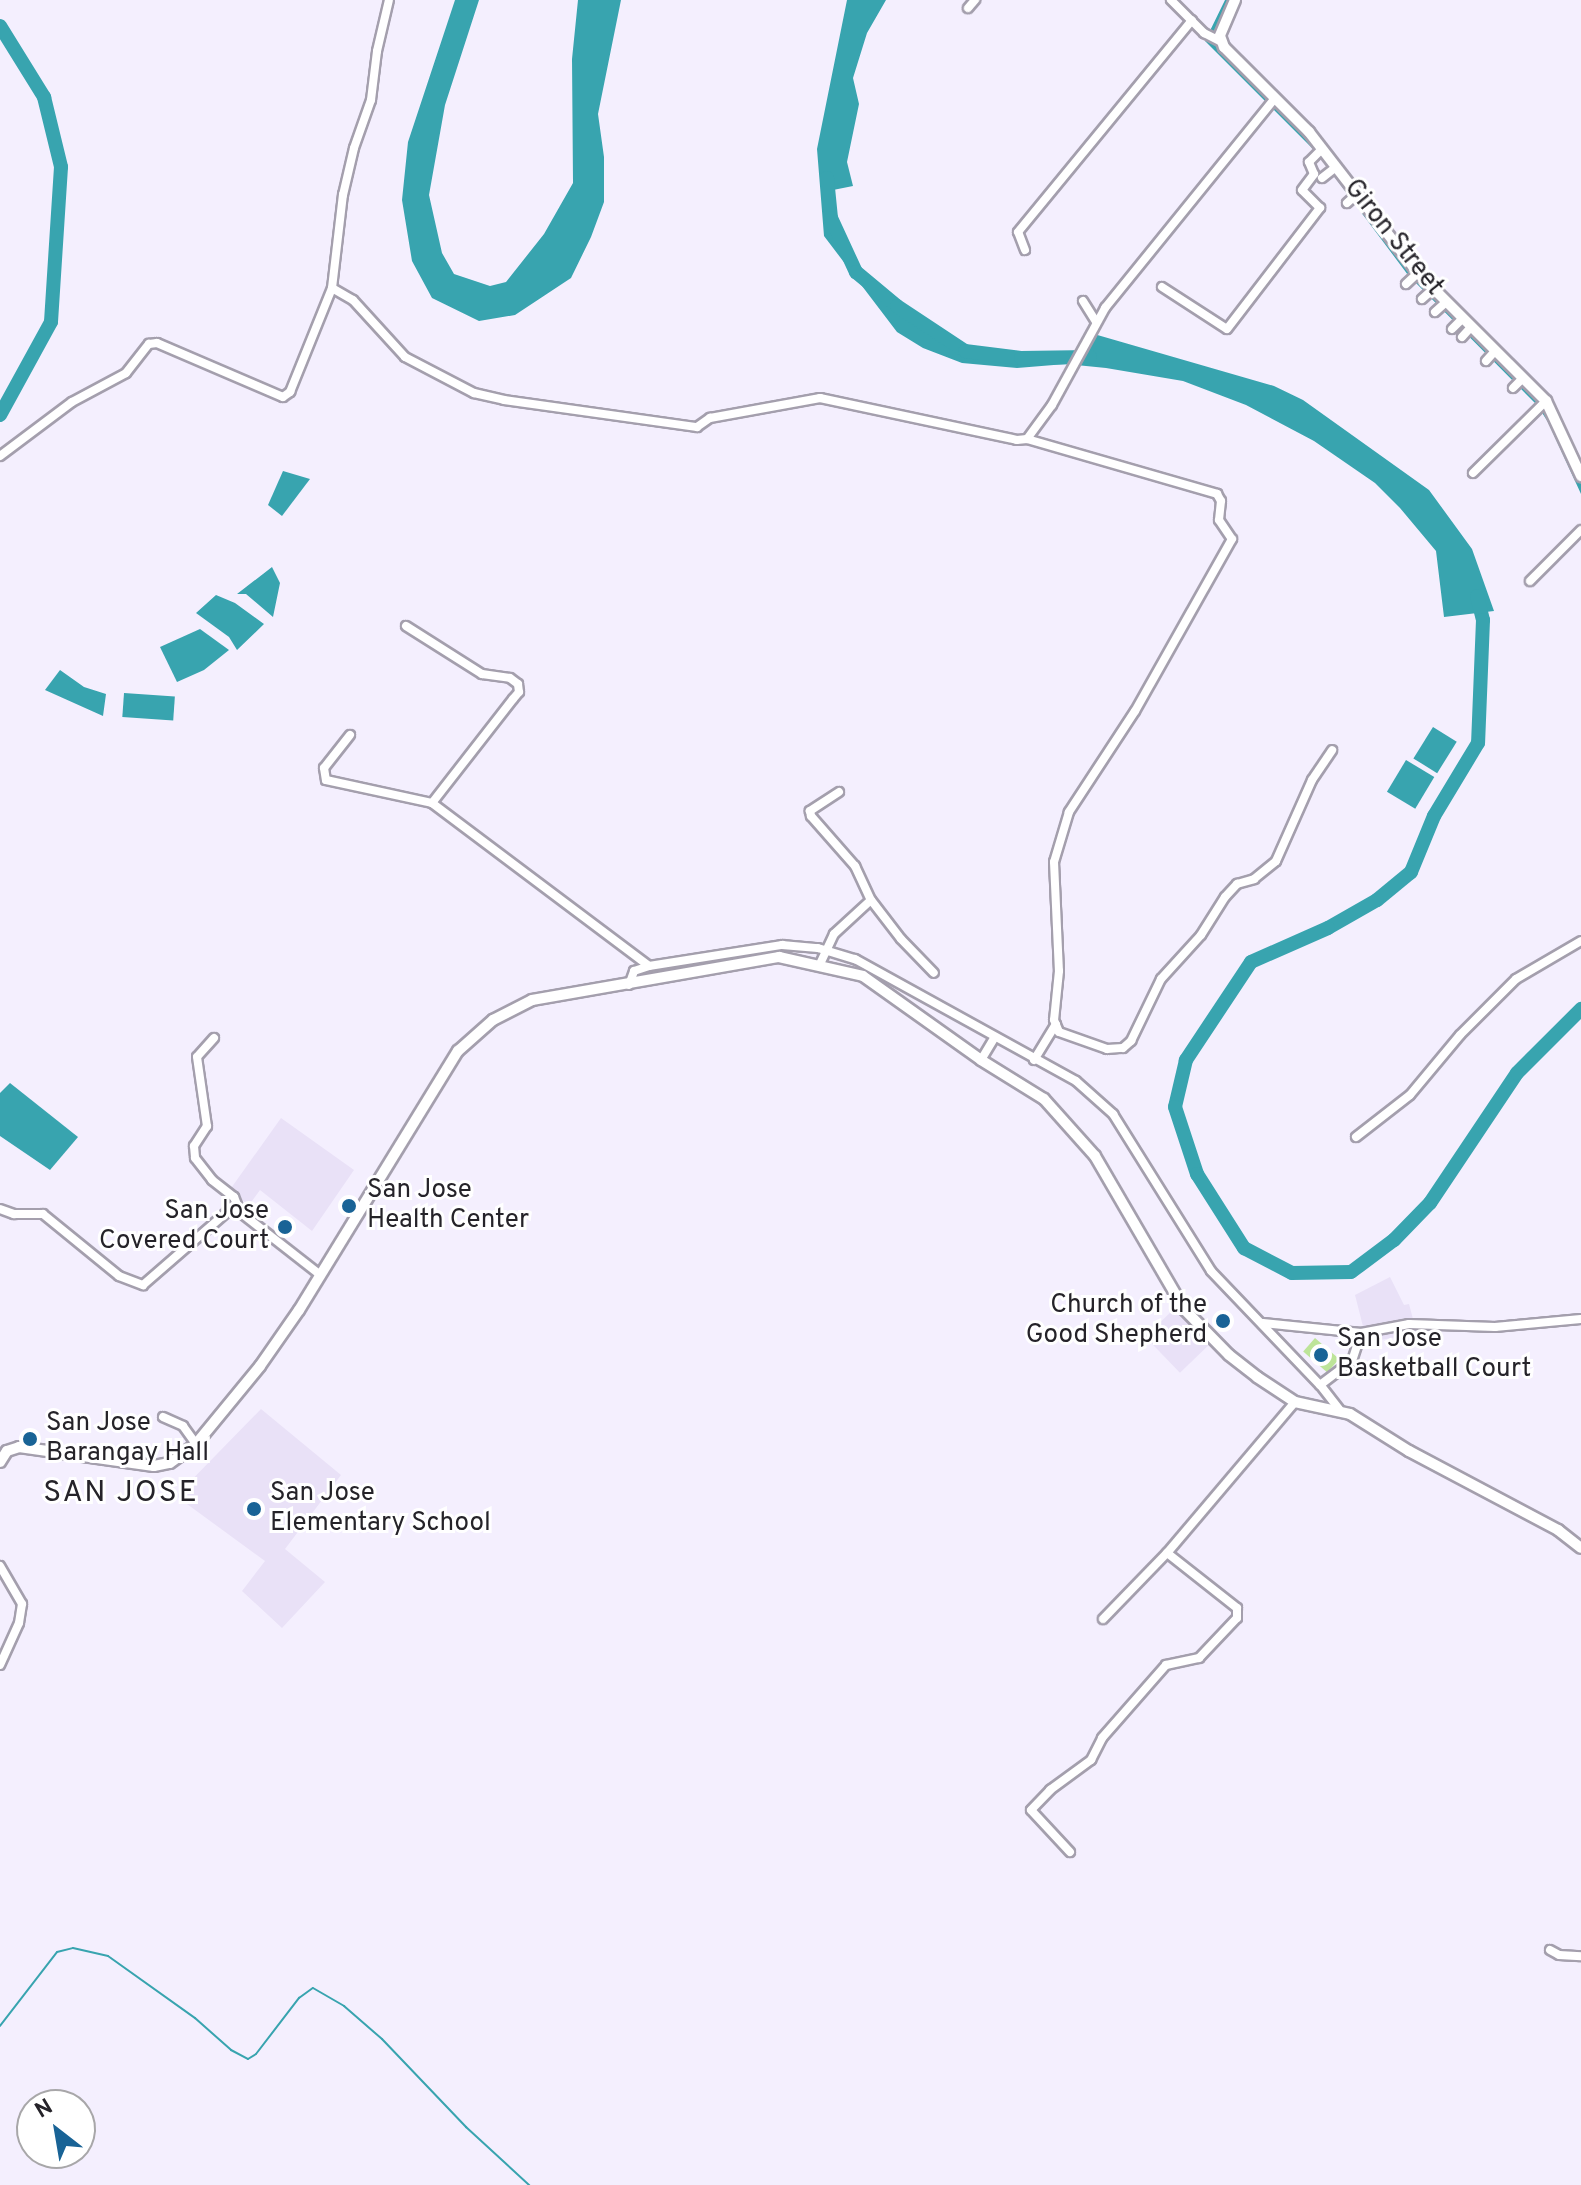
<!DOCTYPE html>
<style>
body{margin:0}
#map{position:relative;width:1581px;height:2185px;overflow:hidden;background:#f4effe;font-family:Overpass,sans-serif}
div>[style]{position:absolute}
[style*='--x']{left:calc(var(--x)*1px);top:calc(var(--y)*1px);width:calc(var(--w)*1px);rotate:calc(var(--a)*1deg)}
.built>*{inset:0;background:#e9e1f7;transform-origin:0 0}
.green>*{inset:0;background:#bde499;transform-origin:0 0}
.water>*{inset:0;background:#38a4af;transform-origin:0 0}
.stream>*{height:2px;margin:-1px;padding:0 1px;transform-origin:1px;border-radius:1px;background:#38a4af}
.river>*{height:14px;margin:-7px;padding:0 7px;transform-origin:7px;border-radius:7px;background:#38a4af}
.roads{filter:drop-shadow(2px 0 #a49fad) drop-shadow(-2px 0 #a49fad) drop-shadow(0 2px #a49fad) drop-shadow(0 -2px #a49fad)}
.minor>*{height:8px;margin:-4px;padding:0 4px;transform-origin:4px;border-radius:4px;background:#fff}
.tertiary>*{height:10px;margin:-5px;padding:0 5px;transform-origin:5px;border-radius:5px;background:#fff}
.dots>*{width:22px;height:22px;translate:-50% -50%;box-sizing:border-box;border:4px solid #fff;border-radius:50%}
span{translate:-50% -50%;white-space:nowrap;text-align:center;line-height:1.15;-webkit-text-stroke:6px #fff;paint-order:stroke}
.street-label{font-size:26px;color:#252329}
.poi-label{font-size:26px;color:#252329}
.left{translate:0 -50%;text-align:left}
.right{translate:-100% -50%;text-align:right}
.quarter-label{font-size:30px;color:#252329;letter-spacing:2px}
.north{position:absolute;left:16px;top:2089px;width:80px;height:80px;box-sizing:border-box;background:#fff;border:2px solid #a8a7a9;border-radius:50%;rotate:329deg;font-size:22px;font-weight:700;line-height:32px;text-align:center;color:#252329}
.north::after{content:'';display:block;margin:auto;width:28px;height:36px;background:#196396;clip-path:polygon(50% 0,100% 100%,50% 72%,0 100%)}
</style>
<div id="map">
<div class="built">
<div style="clip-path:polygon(281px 1118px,354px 1170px,312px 1231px,260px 1190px,249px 1205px,229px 1191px)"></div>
<div style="clip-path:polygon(1390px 1277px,1404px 1305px,1409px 1304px,1417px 1334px,1367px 1342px,1355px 1295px)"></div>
<div style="left:1174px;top:1309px;width:50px;height:40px;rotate:46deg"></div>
<div style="clip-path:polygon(261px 1409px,341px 1475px,285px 1549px,325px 1582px,282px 1628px,242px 1591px,265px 1561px,176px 1496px)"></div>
</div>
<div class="green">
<div style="left:1315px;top:1338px;width:32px;height:18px;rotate:41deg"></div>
</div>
<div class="water">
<div style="clip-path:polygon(455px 0,479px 0,445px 105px,429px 195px,442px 253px,454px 274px,490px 286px,506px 282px,544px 234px,573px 183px,572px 59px,578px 0,621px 0,598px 114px,604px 157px,604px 202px,591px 237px,571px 278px,515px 315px,479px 321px,432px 298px,412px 261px,402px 200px,408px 142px)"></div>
<div style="clip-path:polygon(847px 0,886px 0,867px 33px,853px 78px,859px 104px,847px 162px,853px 186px,828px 191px,831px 218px,856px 272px,897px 306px,965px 351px,1021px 358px,1081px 357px,1087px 332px,1274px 386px,1303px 400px,1429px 490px,1472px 549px,1494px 611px,1444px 617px,1436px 551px,1400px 508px,1375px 483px,1314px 441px,1246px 405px,1183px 381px,1106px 368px,1066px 364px,1017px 368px,962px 363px,923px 348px,897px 332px,824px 236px,817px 149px)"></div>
<div style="clip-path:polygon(1225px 0,1230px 0,1215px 40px,1220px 47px,1317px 147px,1362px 206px,1541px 401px,1569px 455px,1581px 484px,1581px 494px,1548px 422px,1537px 405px,1408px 275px,1316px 152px,1205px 41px)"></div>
<div style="clip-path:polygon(283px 471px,310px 479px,282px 516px,268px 505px)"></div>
<div style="clip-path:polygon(272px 567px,280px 583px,273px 617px,246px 594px,237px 594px)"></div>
<div style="clip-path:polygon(216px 595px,235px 603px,264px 624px,237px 650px,229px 637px,196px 613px)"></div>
<div style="clip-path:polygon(200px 629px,229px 650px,204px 670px,177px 682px,160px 647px)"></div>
<div style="clip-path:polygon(60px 670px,84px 687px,106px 694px,103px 716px,45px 690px)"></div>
<div style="left:124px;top:693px;width:51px;height:24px;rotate:4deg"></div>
<div style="left:1433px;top:727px;width:28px;height:37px;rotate:32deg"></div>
<div style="left:1406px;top:760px;width:33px;height:37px;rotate:31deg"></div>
<div style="clip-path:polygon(10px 1083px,78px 1137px,50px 1170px,0 1136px,0 1093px)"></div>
</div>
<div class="stream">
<div style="--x:0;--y:2026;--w:93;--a:-52.4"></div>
<div style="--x:57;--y:1952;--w:16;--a:-14"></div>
<div style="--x:73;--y:1948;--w:36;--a:13"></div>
<div style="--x:108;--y:1956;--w:107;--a:35.5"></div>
<div style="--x:195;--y:2018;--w:48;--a:41.6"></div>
<div style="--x:231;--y:2050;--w:19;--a:28"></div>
<div style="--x:248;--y:2059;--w:9;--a:-32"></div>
<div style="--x:256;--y:2054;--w:71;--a:-52.5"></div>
<div style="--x:299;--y:1998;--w:17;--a:-36"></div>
<div style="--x:313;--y:1988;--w:36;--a:30"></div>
<div style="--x:344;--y:2006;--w:50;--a:41"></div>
<div style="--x:382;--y:2039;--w:122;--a:46.3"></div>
<div style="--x:466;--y:2127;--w:86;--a:42.6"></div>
</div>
<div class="river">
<div style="--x:0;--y:26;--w:84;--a:58.2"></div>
<div style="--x:44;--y:97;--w:72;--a:76.3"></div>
<div style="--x:61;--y:167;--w:155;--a:93.7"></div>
<div style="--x:51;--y:322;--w:106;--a:118.7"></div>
<div style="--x:827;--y:178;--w:40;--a:84.3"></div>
<div style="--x:831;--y:218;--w:60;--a:65.2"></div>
<div style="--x:856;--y:272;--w:53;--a:39.7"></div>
<div style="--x:897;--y:306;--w:82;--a:33.5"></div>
<div style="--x:965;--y:351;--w:56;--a:7.1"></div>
<div style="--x:1021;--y:358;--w:69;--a:-0.8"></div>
<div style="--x:1477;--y:596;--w:25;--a:76"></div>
<div style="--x:1483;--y:620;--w:123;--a:92.3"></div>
<div style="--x:1478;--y:743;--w:85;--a:121.1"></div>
<div style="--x:1434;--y:816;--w:61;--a:112.3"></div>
<div style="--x:1411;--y:872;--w:44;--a:140.5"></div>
<div style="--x:1377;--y:900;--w:56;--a:150.3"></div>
<div style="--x:1328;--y:928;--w:84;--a:156.2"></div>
<div style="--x:1251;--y:962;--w:118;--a:123.6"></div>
<div style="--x:1186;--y:1060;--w:48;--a:103.2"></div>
<div style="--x:1175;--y:1107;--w:71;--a:71.8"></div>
<div style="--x:1197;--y:1174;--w:88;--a:57.6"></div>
<div style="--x:1244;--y:1248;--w:54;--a:27.5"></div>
<div style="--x:1292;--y:1273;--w:59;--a:-1"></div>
<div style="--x:1351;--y:1272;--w:54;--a:-36.7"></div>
<div style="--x:1394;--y:1240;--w:52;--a:-45.8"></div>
<div style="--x:1430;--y:1203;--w:156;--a:-56.2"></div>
<div style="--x:1517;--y:1073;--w:91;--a:-45"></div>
</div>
<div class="roads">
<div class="minor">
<div style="--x:1171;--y:0;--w:47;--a:45"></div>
<div style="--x:1204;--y:33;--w:18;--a:27"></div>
<div style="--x:968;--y:8;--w:11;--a:-49"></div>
<div style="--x:1322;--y:178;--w:18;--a:-38"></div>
<div style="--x:1347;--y:203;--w:13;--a:-42"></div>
<div style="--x:1025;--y:250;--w:19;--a:-111"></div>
<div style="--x:1018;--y:232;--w:274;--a:-50.6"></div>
<div style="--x:1406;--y:284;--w:16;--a:-43"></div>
<div style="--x:1162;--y:287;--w:77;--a:32.9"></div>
<div style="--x:1227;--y:329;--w:153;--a:-52.5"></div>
<div style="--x:1320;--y:208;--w:25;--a:-135"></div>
<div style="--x:1302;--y:190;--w:20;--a:-53"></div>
<div style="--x:1314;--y:174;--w:13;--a:-113"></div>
<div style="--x:1309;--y:162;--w:18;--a:-45"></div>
<div style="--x:332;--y:288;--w:24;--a:30"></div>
<div style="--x:353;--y:300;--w:77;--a:47.6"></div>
<div style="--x:405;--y:357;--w:78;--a:27.6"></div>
<div style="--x:474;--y:393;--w:31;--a:13"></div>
<div style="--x:504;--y:400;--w:195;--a:8"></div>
<div style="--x:697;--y:427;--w:16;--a:-35"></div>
<div style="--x:710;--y:418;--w:112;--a:-10.3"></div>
<div style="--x:820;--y:398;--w:201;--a:12"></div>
<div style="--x:1017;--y:440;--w:10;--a:-6"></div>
<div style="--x:1027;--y:439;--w:42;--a:-53.7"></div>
<div style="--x:1052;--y:405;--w:111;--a:-61.3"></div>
<div style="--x:1105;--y:308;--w:270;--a:-51"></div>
<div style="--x:1422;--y:299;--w:15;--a:-42"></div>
<div style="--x:1083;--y:301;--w:25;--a:58"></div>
<div style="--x:1435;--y:312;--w:15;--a:-42"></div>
<div style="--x:1452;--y:329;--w:13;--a:-45"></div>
<div style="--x:1462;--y:337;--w:12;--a:-48"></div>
<div style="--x:1486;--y:361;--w:12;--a:-48"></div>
<div style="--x:1513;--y:388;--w:14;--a:-45"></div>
<div style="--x:1027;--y:439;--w:198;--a:16.1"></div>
<div style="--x:1217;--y:494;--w:8;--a:60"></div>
<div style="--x:1221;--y:501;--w:19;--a:96"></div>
<div style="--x:1219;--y:520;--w:23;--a:56"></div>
<div style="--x:1232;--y:539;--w:197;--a:119.4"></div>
<div style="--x:1135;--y:711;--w:121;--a:123.2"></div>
<div style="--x:1069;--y:812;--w:52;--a:106.7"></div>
<div style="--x:1054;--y:862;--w:109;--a:87.4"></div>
<div style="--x:1059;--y:971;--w:49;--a:95.8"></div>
<div style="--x:1054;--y:1020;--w:13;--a:67"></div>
<div style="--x:1059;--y:1032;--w:51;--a:19.5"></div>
<div style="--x:1107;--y:1049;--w:16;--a:-4"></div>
<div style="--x:1123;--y:1048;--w:11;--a:-41"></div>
<div style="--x:1131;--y:1041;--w:69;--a:-64.2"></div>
<div style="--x:1161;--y:979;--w:59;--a:-47.7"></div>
<div style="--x:1201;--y:935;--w:45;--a:-57.7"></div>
<div style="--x:1225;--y:897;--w:18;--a:-47"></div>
<div style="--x:1237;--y:884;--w:18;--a:-16"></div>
<div style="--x:1254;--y:879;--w:28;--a:-39"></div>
<div style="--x:1276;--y:861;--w:89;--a:-66"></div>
<div style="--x:1312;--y:780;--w:36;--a:-56"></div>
<div style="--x:0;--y:456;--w:90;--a:-36.9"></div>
<div style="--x:72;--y:402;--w:61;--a:-28.2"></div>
<div style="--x:126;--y:373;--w:37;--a:-52"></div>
<div style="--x:149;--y:344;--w:8;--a:-7"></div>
<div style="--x:157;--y:343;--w:137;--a:23.2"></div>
<div style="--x:283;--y:397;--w:9;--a:-36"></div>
<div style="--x:290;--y:392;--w:112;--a:-68"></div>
<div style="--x:332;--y:288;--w:94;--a:-83.3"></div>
<div style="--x:343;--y:195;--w:48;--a:-76.8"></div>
<div style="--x:354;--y:148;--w:51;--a:-70.5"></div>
<div style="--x:371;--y:100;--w:49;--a:-83"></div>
<div style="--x:377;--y:51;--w:52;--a:-76.8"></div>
<div style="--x:1473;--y:473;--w:103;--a:-44.6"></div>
<div style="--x:1530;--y:581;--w:72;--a:-45"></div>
<div style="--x:406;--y:626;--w:90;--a:32.3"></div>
<div style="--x:482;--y:674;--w:28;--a:8"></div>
<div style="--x:510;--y:678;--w:10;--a:37"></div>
<div style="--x:518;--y:684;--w:8;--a:83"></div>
<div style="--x:519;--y:692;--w:9;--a:131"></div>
<div style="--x:513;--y:699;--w:132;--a:127.9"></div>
<div style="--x:350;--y:735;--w:42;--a:128.2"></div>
<div style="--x:324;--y:768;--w:12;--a:81"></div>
<div style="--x:326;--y:780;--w:108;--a:12.2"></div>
<div style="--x:432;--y:803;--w:271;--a:36.9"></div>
<div style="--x:839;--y:792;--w:35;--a:147"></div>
<div style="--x:810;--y:811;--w:5;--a:79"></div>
<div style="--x:811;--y:816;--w:67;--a:48.7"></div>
<div style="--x:855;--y:866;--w:38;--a:65"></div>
<div style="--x:871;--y:900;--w:49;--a:52.4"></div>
<div style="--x:901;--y:939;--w:47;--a:45.9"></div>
<div style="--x:820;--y:964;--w:33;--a:-65"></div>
<div style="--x:834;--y:934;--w:50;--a:-42.6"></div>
<div style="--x:629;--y:985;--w:15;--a:-70"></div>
<div style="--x:634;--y:971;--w:16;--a:-18"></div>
<div style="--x:649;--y:966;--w:135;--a:-9"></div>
<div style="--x:782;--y:945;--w:36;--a:5"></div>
<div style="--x:818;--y:948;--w:39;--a:17"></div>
<div style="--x:855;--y:959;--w:252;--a:28.9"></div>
<div style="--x:1076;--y:1081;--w:50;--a:41.7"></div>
<div style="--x:1113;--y:1114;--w:185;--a:58"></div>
<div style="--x:1211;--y:1271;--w:158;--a:46.3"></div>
<div style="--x:214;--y:1038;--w:25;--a:132"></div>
<div style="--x:197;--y:1057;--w:70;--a:81.8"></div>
<div style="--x:207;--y:1126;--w:24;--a:123"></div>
<div style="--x:194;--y:1146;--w:12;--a:85"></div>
<div style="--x:195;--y:1158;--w:28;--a:52"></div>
<div style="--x:212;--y:1180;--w:28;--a:38"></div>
<div style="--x:234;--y:1197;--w:16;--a:68"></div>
<div style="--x:240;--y:1212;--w:100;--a:38.1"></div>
<div style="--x:981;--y:1060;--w:27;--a:-59"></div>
<div style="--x:1034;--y:1060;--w:42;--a:-58.6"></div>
<div style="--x:1356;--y:1137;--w:68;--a:-37.9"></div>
<div style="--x:1410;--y:1095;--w:78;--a:-50.2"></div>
<div style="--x:1460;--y:1035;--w:79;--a:-45"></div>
<div style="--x:1516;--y:979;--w:75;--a:-30.3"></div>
<div style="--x:0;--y:1209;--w:15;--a:20"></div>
<div style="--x:14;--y:1214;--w:29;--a:0"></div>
<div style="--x:43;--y:1214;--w:98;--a:39.2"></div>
<div style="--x:119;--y:1276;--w:26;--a:21"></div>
<div style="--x:143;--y:1285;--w:111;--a:-41"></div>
<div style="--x:227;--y:1212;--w:13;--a:0"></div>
<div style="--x:1263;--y:1323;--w:99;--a:5.8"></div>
<div style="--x:1339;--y:1409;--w:31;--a:-128"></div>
<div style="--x:1320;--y:1385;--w:40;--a:-37"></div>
<div style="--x:1352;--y:1361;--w:29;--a:-72"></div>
<div style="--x:1361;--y:1333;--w:49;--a:-10.6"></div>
<div style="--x:1409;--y:1324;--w:86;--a:2"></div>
<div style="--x:1495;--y:1327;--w:86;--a:-5.3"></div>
<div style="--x:163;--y:1417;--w:22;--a:24"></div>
<div style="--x:183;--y:1426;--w:22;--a:54"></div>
<div style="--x:0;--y:1566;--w:44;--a:59.9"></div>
<div style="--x:22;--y:1604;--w:19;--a:99"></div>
<div style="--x:19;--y:1623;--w:46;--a:114.3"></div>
<div style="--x:1103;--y:1619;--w:92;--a:-45.9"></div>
<div style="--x:1167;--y:1553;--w:198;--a:-49.7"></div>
<div style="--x:1070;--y:1852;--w:57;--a:-132.9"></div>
<div style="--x:1031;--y:1810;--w:28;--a:-46"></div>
<div style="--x:1050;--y:1790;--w:51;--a:-36.2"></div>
<div style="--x:1091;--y:1760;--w:25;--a:-63"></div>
<div style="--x:1102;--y:1738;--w:97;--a:-48.8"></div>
<div style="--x:1166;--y:1665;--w:34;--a:-12"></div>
<div style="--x:1199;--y:1658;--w:55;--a:-46.5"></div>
<div style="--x:1237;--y:1618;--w:10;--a:-90"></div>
<div style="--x:1237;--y:1608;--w:89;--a:-141.8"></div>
<div style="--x:1550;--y:1950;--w:10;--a:29"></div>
<div style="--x:1559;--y:1955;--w:22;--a:3"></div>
</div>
<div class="tertiary">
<div style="--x:1235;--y:0;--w:39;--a:113"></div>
<div style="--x:1220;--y:36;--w:12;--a:70"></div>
<div style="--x:1224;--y:47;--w:120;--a:45"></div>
<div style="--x:1309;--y:132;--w:178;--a:52.3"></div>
<div style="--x:1418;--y:273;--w:181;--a:45"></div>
<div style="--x:1546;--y:401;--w:83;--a:65"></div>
<div style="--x:0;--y:1462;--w:13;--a:-58"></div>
<div style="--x:7;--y:1451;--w:13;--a:-18"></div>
<div style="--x:19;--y:1447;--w:136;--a:8"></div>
<div style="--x:154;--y:1466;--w:16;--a:-11"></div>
<div style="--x:170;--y:1463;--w:32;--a:-36"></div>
<div style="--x:196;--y:1444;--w:101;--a:-50.6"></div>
<div style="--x:260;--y:1366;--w:68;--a:-55.1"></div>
<div style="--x:299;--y:1310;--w:304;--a:-58.5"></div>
<div style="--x:458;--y:1051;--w:47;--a:-41.5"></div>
<div style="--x:493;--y:1020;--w:44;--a:-27.1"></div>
<div style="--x:532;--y:1000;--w:251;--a:-9.9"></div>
<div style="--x:779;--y:957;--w:86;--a:12.7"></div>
<div style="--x:863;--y:976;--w:145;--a:35.4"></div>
<div style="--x:981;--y:1060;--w:74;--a:31.8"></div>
<div style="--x:1044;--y:1099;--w:76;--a:48.2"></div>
<div style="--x:1095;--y:1156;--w:177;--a:59.8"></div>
<div style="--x:1184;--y:1309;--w:64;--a:45.6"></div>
<div style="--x:1229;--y:1355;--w:36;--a:38"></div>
<div style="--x:1257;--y:1377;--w:45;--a:33.3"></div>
<div style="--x:1295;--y:1402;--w:56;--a:12.3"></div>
<div style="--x:1350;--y:1414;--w:70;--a:32.1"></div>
<div style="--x:1409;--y:1451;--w:169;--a:27.9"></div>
<div style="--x:1558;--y:1530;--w:29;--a:38"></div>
</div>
</div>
<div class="dots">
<div style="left:349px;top:1206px;background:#196396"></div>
<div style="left:285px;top:1227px;background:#196396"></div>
<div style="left:1223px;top:1321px;background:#196396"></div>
<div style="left:1321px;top:1355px;background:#196396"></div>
<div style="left:30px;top:1439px;background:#196396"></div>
<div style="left:254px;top:1509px;background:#196396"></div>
</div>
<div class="street-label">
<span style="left:1393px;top:238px;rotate:51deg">Giron Street</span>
</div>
<div class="poi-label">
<span class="left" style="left:367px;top:1206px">San Jose<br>Health Center</span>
<span class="right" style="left:269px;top:1227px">San Jose<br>Covered Court</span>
<span class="right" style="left:1207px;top:1321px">Church of the<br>Good Shepherd</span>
<span class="left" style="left:1337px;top:1355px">San Jose<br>Basketball Court</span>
<span class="left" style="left:46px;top:1439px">San Jose<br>Barangay Hall</span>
<span class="left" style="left:270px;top:1509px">San Jose<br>Elementary School</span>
</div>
<div class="quarter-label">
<span style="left:121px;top:1494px">SAN JOSE</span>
</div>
<div class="north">N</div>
</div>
